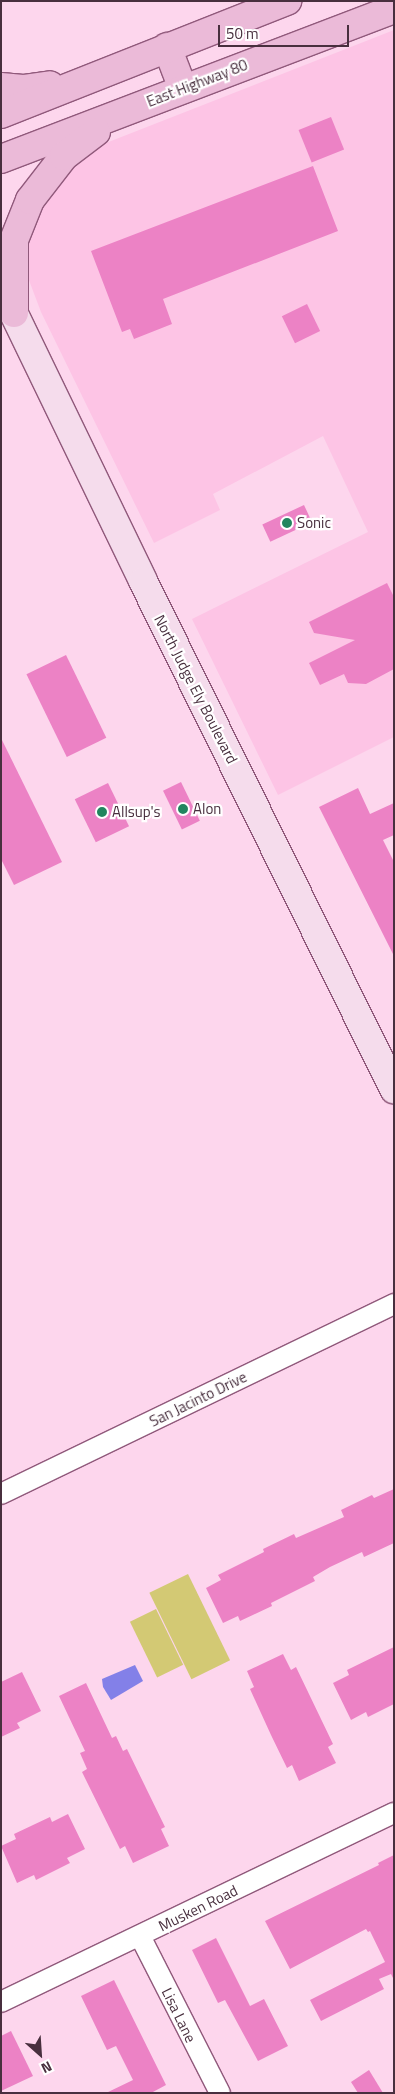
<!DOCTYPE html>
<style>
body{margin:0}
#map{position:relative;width:395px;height:2094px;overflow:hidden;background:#fdd6ed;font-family:"Titillium Web",sans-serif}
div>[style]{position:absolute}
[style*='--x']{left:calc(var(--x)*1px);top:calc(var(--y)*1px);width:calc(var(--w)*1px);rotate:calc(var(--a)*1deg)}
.built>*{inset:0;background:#fdc4e5}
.green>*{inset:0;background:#d3c974;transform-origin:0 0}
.water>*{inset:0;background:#8380e8}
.building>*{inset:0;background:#ec82c5;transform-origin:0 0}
.roads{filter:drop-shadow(1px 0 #90597b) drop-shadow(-1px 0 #90597b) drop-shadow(0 1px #90597b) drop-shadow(0 -1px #90597b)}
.minor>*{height:20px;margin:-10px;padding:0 10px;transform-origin:10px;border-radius:10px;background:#fff}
.secondary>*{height:28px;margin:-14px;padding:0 14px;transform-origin:14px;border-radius:14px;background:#f5dcec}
.primary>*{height:28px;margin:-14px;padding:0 14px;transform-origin:14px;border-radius:14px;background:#ebbad8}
.dots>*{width:14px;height:14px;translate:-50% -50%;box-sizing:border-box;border:2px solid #fff;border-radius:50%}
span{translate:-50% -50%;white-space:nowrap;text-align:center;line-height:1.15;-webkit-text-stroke:4.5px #fff;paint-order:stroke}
.street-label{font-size:15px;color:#482f3e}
.poi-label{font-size:15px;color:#482f3e}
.left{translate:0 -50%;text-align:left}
.frame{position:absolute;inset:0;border:2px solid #482f3e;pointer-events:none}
.north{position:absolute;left:15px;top:2029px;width:50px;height:50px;-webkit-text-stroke:4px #fff;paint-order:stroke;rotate:154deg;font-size:14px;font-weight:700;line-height:20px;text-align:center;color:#482f3e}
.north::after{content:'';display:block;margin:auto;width:18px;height:22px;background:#482f3e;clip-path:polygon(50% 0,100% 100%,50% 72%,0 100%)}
.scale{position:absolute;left:218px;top:25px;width:131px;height:22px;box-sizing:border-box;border:2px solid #482f3e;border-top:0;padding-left:6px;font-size:15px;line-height:18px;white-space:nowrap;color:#482f3e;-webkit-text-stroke:4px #fff;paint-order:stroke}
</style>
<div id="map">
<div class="built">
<div style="clip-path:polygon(394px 30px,394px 737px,278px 795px,192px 619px,368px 532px,323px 436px,213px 494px,220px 510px,154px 543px,41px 312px,27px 275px,27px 236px,40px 204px,83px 152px)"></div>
</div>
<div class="green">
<div style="left:188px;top:1574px;width:96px;height:43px;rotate:64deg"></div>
<div style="left:156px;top:1609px;width:62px;height:29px;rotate:64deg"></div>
</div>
<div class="water">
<div style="clip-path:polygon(135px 1665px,143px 1681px,111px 1700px,103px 1687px,102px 1679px)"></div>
</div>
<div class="building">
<div style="left:331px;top:117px;width:35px;height:35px;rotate:68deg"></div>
<div style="clip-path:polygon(313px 166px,338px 231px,163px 299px,172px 324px,134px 339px,130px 329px,122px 332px,91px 251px)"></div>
<div style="left:307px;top:304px;width:30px;height:28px;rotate:64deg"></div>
<div style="left:304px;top:505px;width:19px;height:46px;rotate:65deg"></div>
<div style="clip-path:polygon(387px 583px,394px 597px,394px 669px,366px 684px,348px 683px,344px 674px,320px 685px,309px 663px,355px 640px,314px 633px,309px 622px)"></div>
<div style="left:66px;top:655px;width:92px;height:44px;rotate:64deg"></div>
<div style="clip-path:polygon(1px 738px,62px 862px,14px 885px,1px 859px)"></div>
<div style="left:181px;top:782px;width:43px;height:20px;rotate:64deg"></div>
<div style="left:108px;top:783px;width:48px;height:37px;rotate:64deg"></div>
<div style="clip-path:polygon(358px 788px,370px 814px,394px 803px,394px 835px,383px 840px,394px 862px,394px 956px,319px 807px)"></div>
<div style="clip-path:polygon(394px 1489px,394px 1543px,364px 1557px,362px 1552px,330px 1567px,313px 1577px,315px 1581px,271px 1603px,272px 1606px,240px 1621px,238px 1616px,223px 1623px,206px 1588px,221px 1580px,218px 1575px,264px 1552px,263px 1549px,294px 1534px,296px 1538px,344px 1517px,341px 1510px,372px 1495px,374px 1498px)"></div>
<div style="clip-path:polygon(394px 1647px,394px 1704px,368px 1717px,366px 1712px,351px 1720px,333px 1683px,349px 1675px,347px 1670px)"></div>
<div style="clip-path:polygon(283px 1654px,291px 1670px,296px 1667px,333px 1744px,328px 1747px,336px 1763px,299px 1781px,292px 1765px,287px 1768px,271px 1735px,250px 1689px,254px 1687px,247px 1671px)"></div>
<div style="clip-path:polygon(22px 1672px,41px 1711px,17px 1723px,20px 1728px,1px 1737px,1px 1682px)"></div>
<div style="clip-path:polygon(86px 1683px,112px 1738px,116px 1736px,123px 1751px,127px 1749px,165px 1827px,161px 1829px,169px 1846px,133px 1863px,125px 1846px,120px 1849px,82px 1772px,87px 1769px,80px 1753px,85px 1751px,59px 1696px)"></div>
<div style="clip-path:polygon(68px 1814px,85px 1849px,67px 1858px,70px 1863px,36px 1880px,34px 1875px,17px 1883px,1px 1846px,16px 1839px,14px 1834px,50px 1817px,52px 1822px)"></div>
<div style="clip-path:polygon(394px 1855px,394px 1980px,391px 1974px,379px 1979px,384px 1989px,321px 2021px,310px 2000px,385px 1962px,370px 1931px,368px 1932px,366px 1929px,290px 1969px,265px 1921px,379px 1865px,378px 1863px)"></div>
<div style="clip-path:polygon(216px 1938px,250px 2006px,264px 1999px,288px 2046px,258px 2061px,225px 2000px,218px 2003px,192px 1950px)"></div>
<div style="clip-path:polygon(114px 1980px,166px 2085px,151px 2093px,106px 2093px,133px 2080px,116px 2046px,107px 2050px,81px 1996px)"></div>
<div style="clip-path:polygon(11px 2031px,33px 2076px,1px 2091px,1px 2036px)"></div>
<div style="clip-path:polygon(369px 2070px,383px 2093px,358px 2093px,351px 2082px)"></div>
</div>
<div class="roads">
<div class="minor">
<div style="--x:1;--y:1494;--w:437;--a:-25.8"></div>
<div style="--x:140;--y:1936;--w:176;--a:63"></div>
<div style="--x:1;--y:2002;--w:436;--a:-25.7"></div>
</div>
<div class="secondary">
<div style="--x:3;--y:291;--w:322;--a:64.2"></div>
<div style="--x:143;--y:581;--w:567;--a:63.71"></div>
</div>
<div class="primary">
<div style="--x:167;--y:47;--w:45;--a:69.1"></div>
<div style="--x:1;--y:87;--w:22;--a:5"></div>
<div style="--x:23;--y:89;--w:27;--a:-8"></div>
<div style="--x:1;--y:114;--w:308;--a:-21.6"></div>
<div style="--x:1;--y:159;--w:421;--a:-20.9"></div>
<div style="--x:14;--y:313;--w:73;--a:-90"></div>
<div style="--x:14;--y:240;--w:43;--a:-68.2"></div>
<div style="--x:30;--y:200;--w:56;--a:-52.3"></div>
<div style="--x:64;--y:156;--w:40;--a:-37"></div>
</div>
</div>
<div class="dots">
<div style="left:287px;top:523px;background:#22855f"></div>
<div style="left:183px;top:809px;background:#22855f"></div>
<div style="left:102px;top:812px;background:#22855f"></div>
</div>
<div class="street-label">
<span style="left:197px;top:83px;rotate:-21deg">East Highway 80</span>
<span style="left:196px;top:689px;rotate:63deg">North Judge Ely Boulevard</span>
<span style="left:198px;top:1399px;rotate:-26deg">San Jacinto Drive</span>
<span style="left:198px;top:1908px;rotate:-26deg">Musken Road</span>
<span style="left:179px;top:2015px;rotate:64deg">Lisa Lane</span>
</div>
<div class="poi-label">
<span class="left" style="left:297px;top:523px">Sonic</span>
<span class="left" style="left:193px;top:809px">Alon</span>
<span class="left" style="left:112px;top:812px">Allsup's</span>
</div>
<div class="frame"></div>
<div class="north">N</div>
<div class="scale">50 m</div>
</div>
